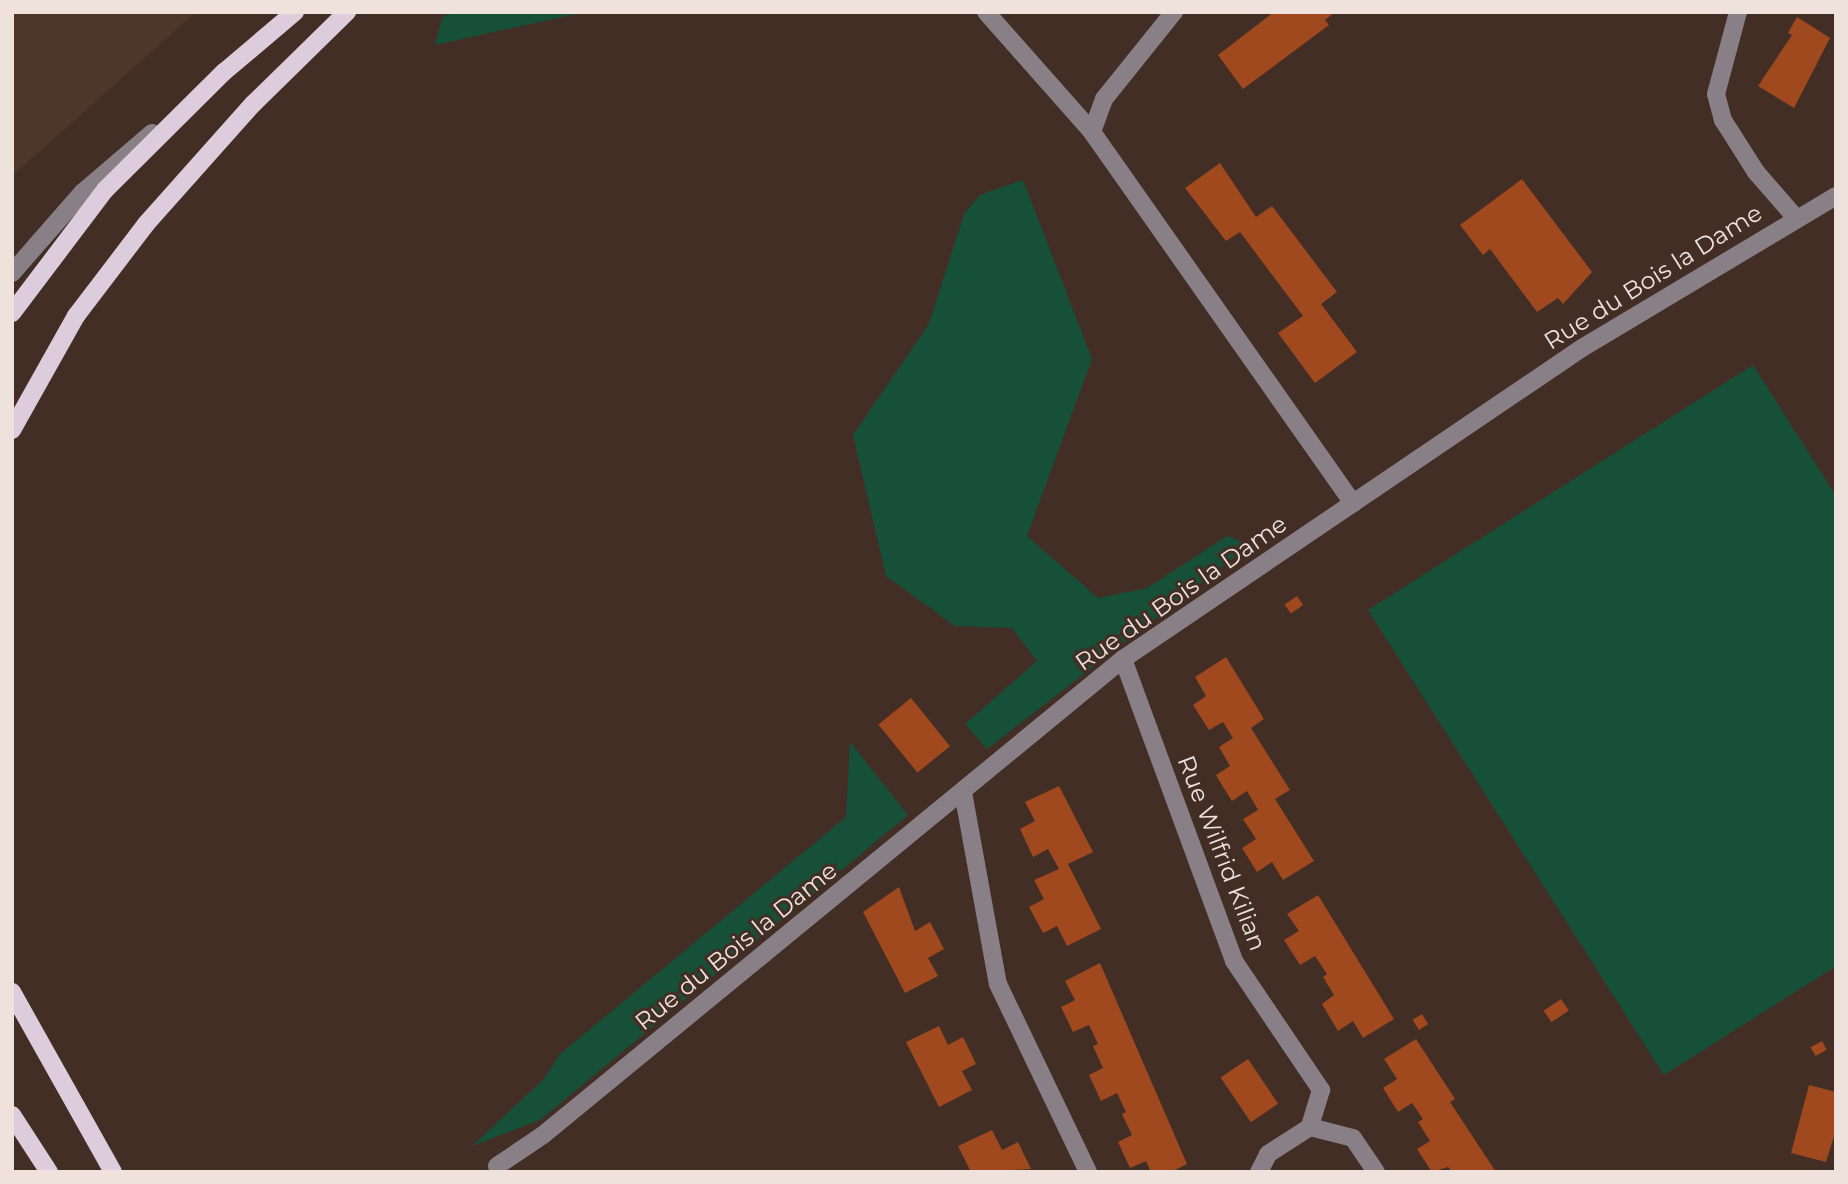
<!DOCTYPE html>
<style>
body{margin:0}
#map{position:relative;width:1848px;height:1184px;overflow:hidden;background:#422e25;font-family:Montserrat,sans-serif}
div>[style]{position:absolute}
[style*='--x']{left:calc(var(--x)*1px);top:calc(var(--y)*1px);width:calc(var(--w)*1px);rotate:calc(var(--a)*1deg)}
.built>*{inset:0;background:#4f362a}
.green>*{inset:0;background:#175039}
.building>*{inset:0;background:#a0481e;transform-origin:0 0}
.minor>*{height:18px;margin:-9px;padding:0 9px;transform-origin:9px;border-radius:9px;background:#887f87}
.major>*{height:18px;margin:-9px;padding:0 9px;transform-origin:9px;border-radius:9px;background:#ddccdb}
span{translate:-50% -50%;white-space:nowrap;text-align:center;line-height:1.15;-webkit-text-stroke:6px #422e25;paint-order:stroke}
.street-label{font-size:24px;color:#efe1dc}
.frame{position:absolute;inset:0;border:14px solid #efe1dc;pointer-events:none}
</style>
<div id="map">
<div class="built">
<div style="clip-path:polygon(12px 12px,196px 12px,12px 176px)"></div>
</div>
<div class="green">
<div style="clip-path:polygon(453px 12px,586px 12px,435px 45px,442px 18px)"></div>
<div style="clip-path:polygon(1023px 180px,1092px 359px,1027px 536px,1098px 598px,1147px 588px,1227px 536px,1250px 545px,987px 749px,965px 724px,1037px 661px,1012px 628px,955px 626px,886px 576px,853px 435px,929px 324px,964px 214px,980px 195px)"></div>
<div style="clip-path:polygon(1753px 365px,1836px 496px,1836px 966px,1664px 1075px,1368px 610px)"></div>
<div style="clip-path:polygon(850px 742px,908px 815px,540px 1120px,472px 1146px,544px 1079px,560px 1054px,846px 817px)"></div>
</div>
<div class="building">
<div style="clip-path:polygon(1274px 12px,1335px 12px,1325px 20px,1329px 25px,1243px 89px,1218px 55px)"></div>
<div style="clip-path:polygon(1797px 17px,1830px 38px,1794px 108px,1758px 86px,1792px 35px,1788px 33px)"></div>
<div style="clip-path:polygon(1220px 163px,1256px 217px,1272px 206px,1337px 292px,1321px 304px,1357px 352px,1315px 383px,1278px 333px,1303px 316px,1240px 232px,1226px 241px,1185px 188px)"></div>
<div style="clip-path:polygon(1522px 179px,1592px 272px,1563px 304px,1558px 298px,1537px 312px,1490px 249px,1483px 255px,1460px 225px)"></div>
<div style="left:1297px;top:596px;width:11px;height:15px;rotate:56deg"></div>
<div style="clip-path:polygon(1226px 657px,1264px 719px,1251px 728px,1290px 790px,1275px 799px,1314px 861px,1283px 880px,1272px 862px,1257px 872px,1242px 848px,1256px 839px,1243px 819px,1258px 810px,1247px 791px,1232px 801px,1223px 787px,1216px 775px,1230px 766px,1219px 747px,1233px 738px,1223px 722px,1209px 730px,1193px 705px,1206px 696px,1195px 677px)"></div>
<div style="left:911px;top:698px;width:62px;height:42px;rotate:51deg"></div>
<div style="clip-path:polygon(1059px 786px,1093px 852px,1068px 864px,1101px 929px,1067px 946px,1057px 926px,1043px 933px,1029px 907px,1044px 899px,1034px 880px,1059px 869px,1048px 849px,1033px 857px,1020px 829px,1035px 821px,1025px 802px)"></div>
<div style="clip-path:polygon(899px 887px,915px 931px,930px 922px,944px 949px,928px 958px,938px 976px,905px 993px,863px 912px)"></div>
<div style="clip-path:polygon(1318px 895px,1394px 1019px,1363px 1038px,1353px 1021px,1338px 1031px,1322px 1004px,1334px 995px,1323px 977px,1327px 974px,1315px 956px,1300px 965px,1284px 940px,1299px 931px,1287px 914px)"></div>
<div style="clip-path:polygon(1100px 963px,1187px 1164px,1171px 1172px,1151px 1172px,1146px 1161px,1130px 1168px,1118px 1142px,1132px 1135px,1122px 1114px,1126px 1112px,1117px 1093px,1101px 1101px,1089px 1075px,1103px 1068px,1093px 1046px,1098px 1044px,1089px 1025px,1073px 1032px,1061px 1007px,1075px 1000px,1065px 981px)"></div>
<div style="left:1561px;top:999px;width:14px;height:21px;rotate:56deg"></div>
<div style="left:1422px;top:1014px;width:12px;height:11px;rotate:59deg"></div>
<div style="clip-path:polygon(939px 1026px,948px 1045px,963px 1037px,976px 1064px,962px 1071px,972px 1090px,939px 1107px,906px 1042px)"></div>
<div style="clip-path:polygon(1416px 1039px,1455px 1099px,1450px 1102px,1496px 1172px,1452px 1172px,1448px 1167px,1432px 1172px,1417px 1149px,1430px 1141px,1418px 1122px,1423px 1119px,1412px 1103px,1398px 1112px,1383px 1088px,1397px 1079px,1384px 1059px)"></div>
<div style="left:1822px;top:1041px;width:10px;height:13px;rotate:61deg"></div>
<div style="left:1248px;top:1059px;width:54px;height:33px;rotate:56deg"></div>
<div style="clip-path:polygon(1809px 1085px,1836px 1092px,1836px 1130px,1826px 1162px,1791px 1153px)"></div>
<div style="clip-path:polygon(992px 1130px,1002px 1150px,1018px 1142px,1031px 1169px,971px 1172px,958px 1146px)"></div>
</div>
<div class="minor">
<div style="--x:986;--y:12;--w:160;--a:48.5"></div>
<div style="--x:1092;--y:132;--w:454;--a:54.9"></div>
<div style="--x:1738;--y:12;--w:85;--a:105"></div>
<div style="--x:1716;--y:94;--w:27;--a:75"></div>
<div style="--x:1723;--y:120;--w:62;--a:57.6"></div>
<div style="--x:1756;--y:172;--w:61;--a:49"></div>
<div style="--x:1092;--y:132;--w:35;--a:-70"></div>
<div style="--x:1104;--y:99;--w:112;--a:-51.2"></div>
<div style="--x:12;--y:273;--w:108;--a:-48.8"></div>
<div style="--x:83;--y:192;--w:91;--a:-40.5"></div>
<div style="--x:1123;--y:659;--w:322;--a:69.8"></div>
<div style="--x:1234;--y:961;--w:156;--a:56"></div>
<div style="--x:1321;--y:1090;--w:39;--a:107"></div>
<div style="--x:963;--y:792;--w:195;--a:79.7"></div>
<div style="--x:998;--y:984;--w:208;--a:64.4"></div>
<div style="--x:497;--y:1166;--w:55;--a:-34"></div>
<div style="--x:543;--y:1135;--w:750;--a:-39.38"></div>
<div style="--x:1123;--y:659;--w:554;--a:-34.12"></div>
<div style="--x:1582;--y:348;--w:296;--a:-30.9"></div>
<div style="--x:1259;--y:1172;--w:20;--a:-63"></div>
<div style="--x:1268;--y:1154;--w:50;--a:-32.7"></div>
<div style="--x:1310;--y:1127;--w:44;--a:14.3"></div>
<div style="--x:1353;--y:1138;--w:41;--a:55.9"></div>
</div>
<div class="major">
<div style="--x:12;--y:313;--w:154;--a:-52.9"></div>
<div style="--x:105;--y:190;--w:168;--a:-44.8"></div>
<div style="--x:224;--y:72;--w:93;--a:-40.2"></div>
<div style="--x:12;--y:430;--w:131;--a:-60.7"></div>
<div style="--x:76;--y:316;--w:116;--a:-52.7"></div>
<div style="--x:146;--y:224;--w:161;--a:-48.3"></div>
<div style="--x:253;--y:104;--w:132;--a:-44.4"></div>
<div style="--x:12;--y:992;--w:206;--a:60.7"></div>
<div style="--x:12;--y:1115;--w:68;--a:57"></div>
</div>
<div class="street-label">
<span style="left:1653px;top:277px;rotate:-32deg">Rue du Bois la Dame</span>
<span style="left:1181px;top:593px;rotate:-35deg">Rue du Bois la Dame</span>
<span style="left:1222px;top:853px;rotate:69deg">Rue Wilfrid Kilian</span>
<span style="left:736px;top:946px;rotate:-39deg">Rue du Bois la Dame</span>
</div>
<div class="frame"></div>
</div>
